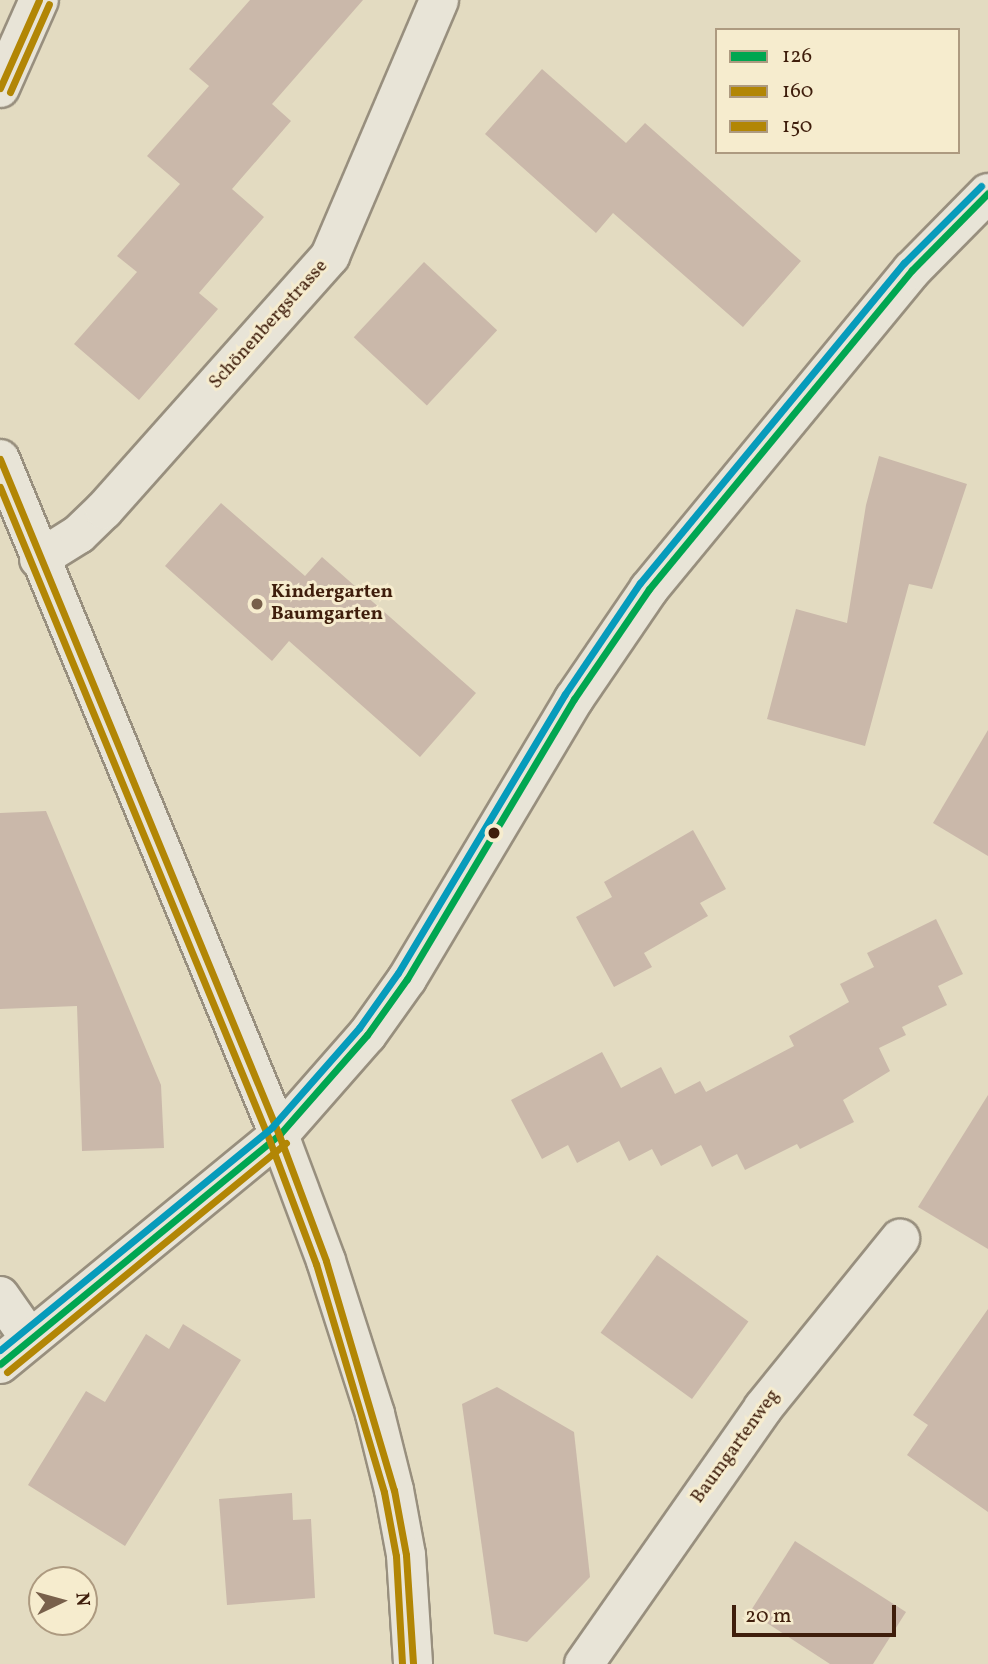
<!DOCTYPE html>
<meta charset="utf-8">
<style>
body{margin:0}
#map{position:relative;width:988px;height:1664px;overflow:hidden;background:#e3dbc1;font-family:Vollkorn,serif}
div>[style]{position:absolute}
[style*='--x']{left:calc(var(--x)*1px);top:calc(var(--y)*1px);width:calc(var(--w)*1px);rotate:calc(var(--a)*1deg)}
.building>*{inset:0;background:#cab8aa;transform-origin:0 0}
.roads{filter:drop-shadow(2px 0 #988f7e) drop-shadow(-2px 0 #988f7e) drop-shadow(0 2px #988f7e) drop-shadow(0 -2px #988f7e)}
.minor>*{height:38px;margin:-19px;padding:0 19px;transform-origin:19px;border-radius:19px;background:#e8e4d7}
.tertiary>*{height:38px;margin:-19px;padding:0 19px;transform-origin:19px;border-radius:19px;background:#e8e4d7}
.bus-1>*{height:7px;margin:-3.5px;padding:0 3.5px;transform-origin:3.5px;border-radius:3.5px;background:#00a651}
.bus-2>*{height:7px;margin:-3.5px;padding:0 3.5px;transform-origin:3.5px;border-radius:3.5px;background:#b28605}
.bus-3>*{height:7px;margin:-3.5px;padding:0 3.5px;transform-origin:3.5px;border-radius:3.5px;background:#b28605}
.bus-4>*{height:7px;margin:-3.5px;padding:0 3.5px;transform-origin:3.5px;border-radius:3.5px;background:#069bbb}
.dots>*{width:19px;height:19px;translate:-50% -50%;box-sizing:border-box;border:4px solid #f6ecce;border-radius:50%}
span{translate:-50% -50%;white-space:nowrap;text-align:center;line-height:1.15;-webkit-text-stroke:6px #f6ecce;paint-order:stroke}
.street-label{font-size:19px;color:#3f1e0c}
.poi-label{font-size:19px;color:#3f1e0c;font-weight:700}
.left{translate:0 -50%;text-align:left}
.legend{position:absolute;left:715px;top:28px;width:245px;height:126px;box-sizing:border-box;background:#f6ecce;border:2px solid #ad9a80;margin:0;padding:9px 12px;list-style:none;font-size:21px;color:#3f1e0c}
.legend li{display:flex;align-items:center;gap:14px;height:35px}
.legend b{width:35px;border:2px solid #ad9a80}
.north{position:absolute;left:28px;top:1566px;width:70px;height:70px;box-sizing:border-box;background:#f6ecce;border:2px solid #ad9a80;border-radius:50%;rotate:85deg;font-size:19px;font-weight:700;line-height:28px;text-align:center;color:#3f1e0c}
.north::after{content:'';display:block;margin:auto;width:24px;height:32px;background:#78604b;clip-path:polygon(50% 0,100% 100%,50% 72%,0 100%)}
.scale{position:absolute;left:732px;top:1605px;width:164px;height:32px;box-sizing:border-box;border:4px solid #3f1e0c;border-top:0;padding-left:9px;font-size:21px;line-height:24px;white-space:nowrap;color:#3f1e0c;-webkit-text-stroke:5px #f6ecce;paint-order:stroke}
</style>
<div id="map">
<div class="building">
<div style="clip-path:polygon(250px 0,363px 0,272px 104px,291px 121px,232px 189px,264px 217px,199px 293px,218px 309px,139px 400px,74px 344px,137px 272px,117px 256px,180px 184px,147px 156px,209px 86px,189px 69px)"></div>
<div style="clip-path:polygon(542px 69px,626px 143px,645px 123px,801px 261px,743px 327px,613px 213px,596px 233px,485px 134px)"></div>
<div style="left:424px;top:262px;width:100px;height:103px;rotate:43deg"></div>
<div style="clip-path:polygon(879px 456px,967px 484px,932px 589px,909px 584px,865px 746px,767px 719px,796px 609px,847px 623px,866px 505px)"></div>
<div style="clip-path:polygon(221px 503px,305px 576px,322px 557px,476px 693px,420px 757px,289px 641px,272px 661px,165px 566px)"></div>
<div style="clip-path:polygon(988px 730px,988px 856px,933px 823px)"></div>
<div style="clip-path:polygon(46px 811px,161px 1085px,164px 1148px,82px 1151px,77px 1006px,0 1009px,0 813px)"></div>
<div style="clip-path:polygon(693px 830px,726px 889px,700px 903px,708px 916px,644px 953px,652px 967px,614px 987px,576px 917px,612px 897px,604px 882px)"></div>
<div style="clip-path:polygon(936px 919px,963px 974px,938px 986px,947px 1005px,902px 1027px,906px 1035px,879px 1048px,890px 1071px,843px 1100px,854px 1122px,800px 1149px,797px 1144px,745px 1170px,737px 1154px,712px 1167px,701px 1145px,661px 1166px,652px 1149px,629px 1161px,619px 1141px,577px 1163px,568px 1145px,542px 1159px,511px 1100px,602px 1052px,621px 1088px,661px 1067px,675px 1094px,700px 1081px,706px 1092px,794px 1046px,789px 1036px,849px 1002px,840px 984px,874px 967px,867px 953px)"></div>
<div style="clip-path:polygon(988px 1095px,988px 1249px,918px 1207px)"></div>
<div style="left:657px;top:1255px;width:113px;height:96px;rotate:36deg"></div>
<div style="clip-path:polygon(988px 1309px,988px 1512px,907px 1455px,928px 1425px,913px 1415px)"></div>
<div style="clip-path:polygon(183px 1324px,241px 1360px,125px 1546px,28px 1485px,86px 1391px,105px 1402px,146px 1334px,169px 1349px)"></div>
<div style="clip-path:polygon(497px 1387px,574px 1432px,590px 1577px,527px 1642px,494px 1634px,462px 1404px)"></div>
<div style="clip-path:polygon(292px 1493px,293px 1520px,311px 1519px,315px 1598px,227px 1605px,219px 1499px)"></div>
<div style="clip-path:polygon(795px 1541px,906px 1612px,873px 1664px,830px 1664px,750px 1612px)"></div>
</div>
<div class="roads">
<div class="minor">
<div style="--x:39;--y:559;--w:47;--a:-32"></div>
<div style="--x:79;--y:534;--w:35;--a:-44"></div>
<div style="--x:104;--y:510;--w:340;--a:-48.3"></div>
<div style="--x:330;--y:256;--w:278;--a:-66.9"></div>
<div style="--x:0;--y:1296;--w:52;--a:55.1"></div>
<div style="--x:0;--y:1364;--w:361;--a:-39.4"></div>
<div style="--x:279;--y:1135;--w:133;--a:-48.7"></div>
<div style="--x:367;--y:1035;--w:69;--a:-54.5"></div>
<div style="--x:407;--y:979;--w:326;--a:-59.2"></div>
<div style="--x:574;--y:699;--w:133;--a:-55.7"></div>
<div style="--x:649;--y:589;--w:413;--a:-50.5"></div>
<div style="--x:912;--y:270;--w:108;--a:-45.4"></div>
<div style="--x:584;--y:1664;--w:312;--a:-55"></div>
<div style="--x:763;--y:1408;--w:218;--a:-51"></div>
</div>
<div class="tertiary">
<div style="--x:0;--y:88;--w:96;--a:-66.1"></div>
<div style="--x:0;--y:459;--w:731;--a:67.57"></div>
<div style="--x:279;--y:1135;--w:134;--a:69.5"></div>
<div style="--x:326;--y:1261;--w:161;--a:72.2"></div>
<div style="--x:375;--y:1414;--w:78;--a:76"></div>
<div style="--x:394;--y:1490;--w:66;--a:79.5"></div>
<div style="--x:406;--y:1555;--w:109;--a:86.3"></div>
</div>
</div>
<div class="bus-1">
<div style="--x:0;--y:1364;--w:361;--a:-39.4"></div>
<div style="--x:279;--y:1135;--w:133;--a:-48.7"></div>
<div style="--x:367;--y:1035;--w:69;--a:-54.5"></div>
<div style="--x:407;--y:979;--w:326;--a:-59.2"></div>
<div style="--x:574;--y:699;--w:133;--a:-55.7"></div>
<div style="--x:649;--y:589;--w:413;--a:-50.5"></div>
<div style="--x:912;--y:270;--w:108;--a:-45.4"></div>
</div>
<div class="bus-2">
<div style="--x:0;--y:88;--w:96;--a:-66.1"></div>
<div style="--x:0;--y:459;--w:731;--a:67.57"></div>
<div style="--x:279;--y:1135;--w:134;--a:69.5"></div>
<div style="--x:326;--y:1261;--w:239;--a:73.5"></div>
<div style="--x:394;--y:1490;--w:66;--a:79.5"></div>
<div style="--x:406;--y:1555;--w:109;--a:86.3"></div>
</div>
<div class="bus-3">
<div style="--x:10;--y:92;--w:96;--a:-66.1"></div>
<div style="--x:0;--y:487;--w:705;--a:67.58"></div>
<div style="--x:269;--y:1139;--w:134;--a:69.4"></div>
<div style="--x:316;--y:1264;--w:238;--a:73.4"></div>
<div style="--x:384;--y:1492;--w:65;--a:79.4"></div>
<div style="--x:396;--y:1556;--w:108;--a:86.8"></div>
<div style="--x:7;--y:1372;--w:361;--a:-39.4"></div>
</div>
<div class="bus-4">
<div style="--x:0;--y:1350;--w:352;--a:-39.3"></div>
<div style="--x:272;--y:1127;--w:132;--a:-48.7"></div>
<div style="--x:359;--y:1028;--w:67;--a:-54.7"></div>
<div style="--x:398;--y:973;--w:325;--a:-59.1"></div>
<div style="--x:565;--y:694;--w:134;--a:-56"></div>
<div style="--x:640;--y:583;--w:415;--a:-50.5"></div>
<div style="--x:904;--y:263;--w:109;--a:-45"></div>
</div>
<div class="dots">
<div style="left:257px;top:604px;background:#78604b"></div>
<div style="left:494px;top:833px;background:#3f1e0c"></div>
</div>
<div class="street-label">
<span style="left:269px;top:325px;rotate:-48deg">Schönenbergstrasse</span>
<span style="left:736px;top:1447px;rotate:-54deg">Baumgartenweg</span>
</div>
<div class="poi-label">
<span class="left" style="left:271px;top:604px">Kindergarten<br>Baumgarten</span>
</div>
<ul class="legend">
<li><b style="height:9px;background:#00a651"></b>126</li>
<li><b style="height:9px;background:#b28605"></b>160</li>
<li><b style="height:9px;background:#b28605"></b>150</li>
</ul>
<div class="north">N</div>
<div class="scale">20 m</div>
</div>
